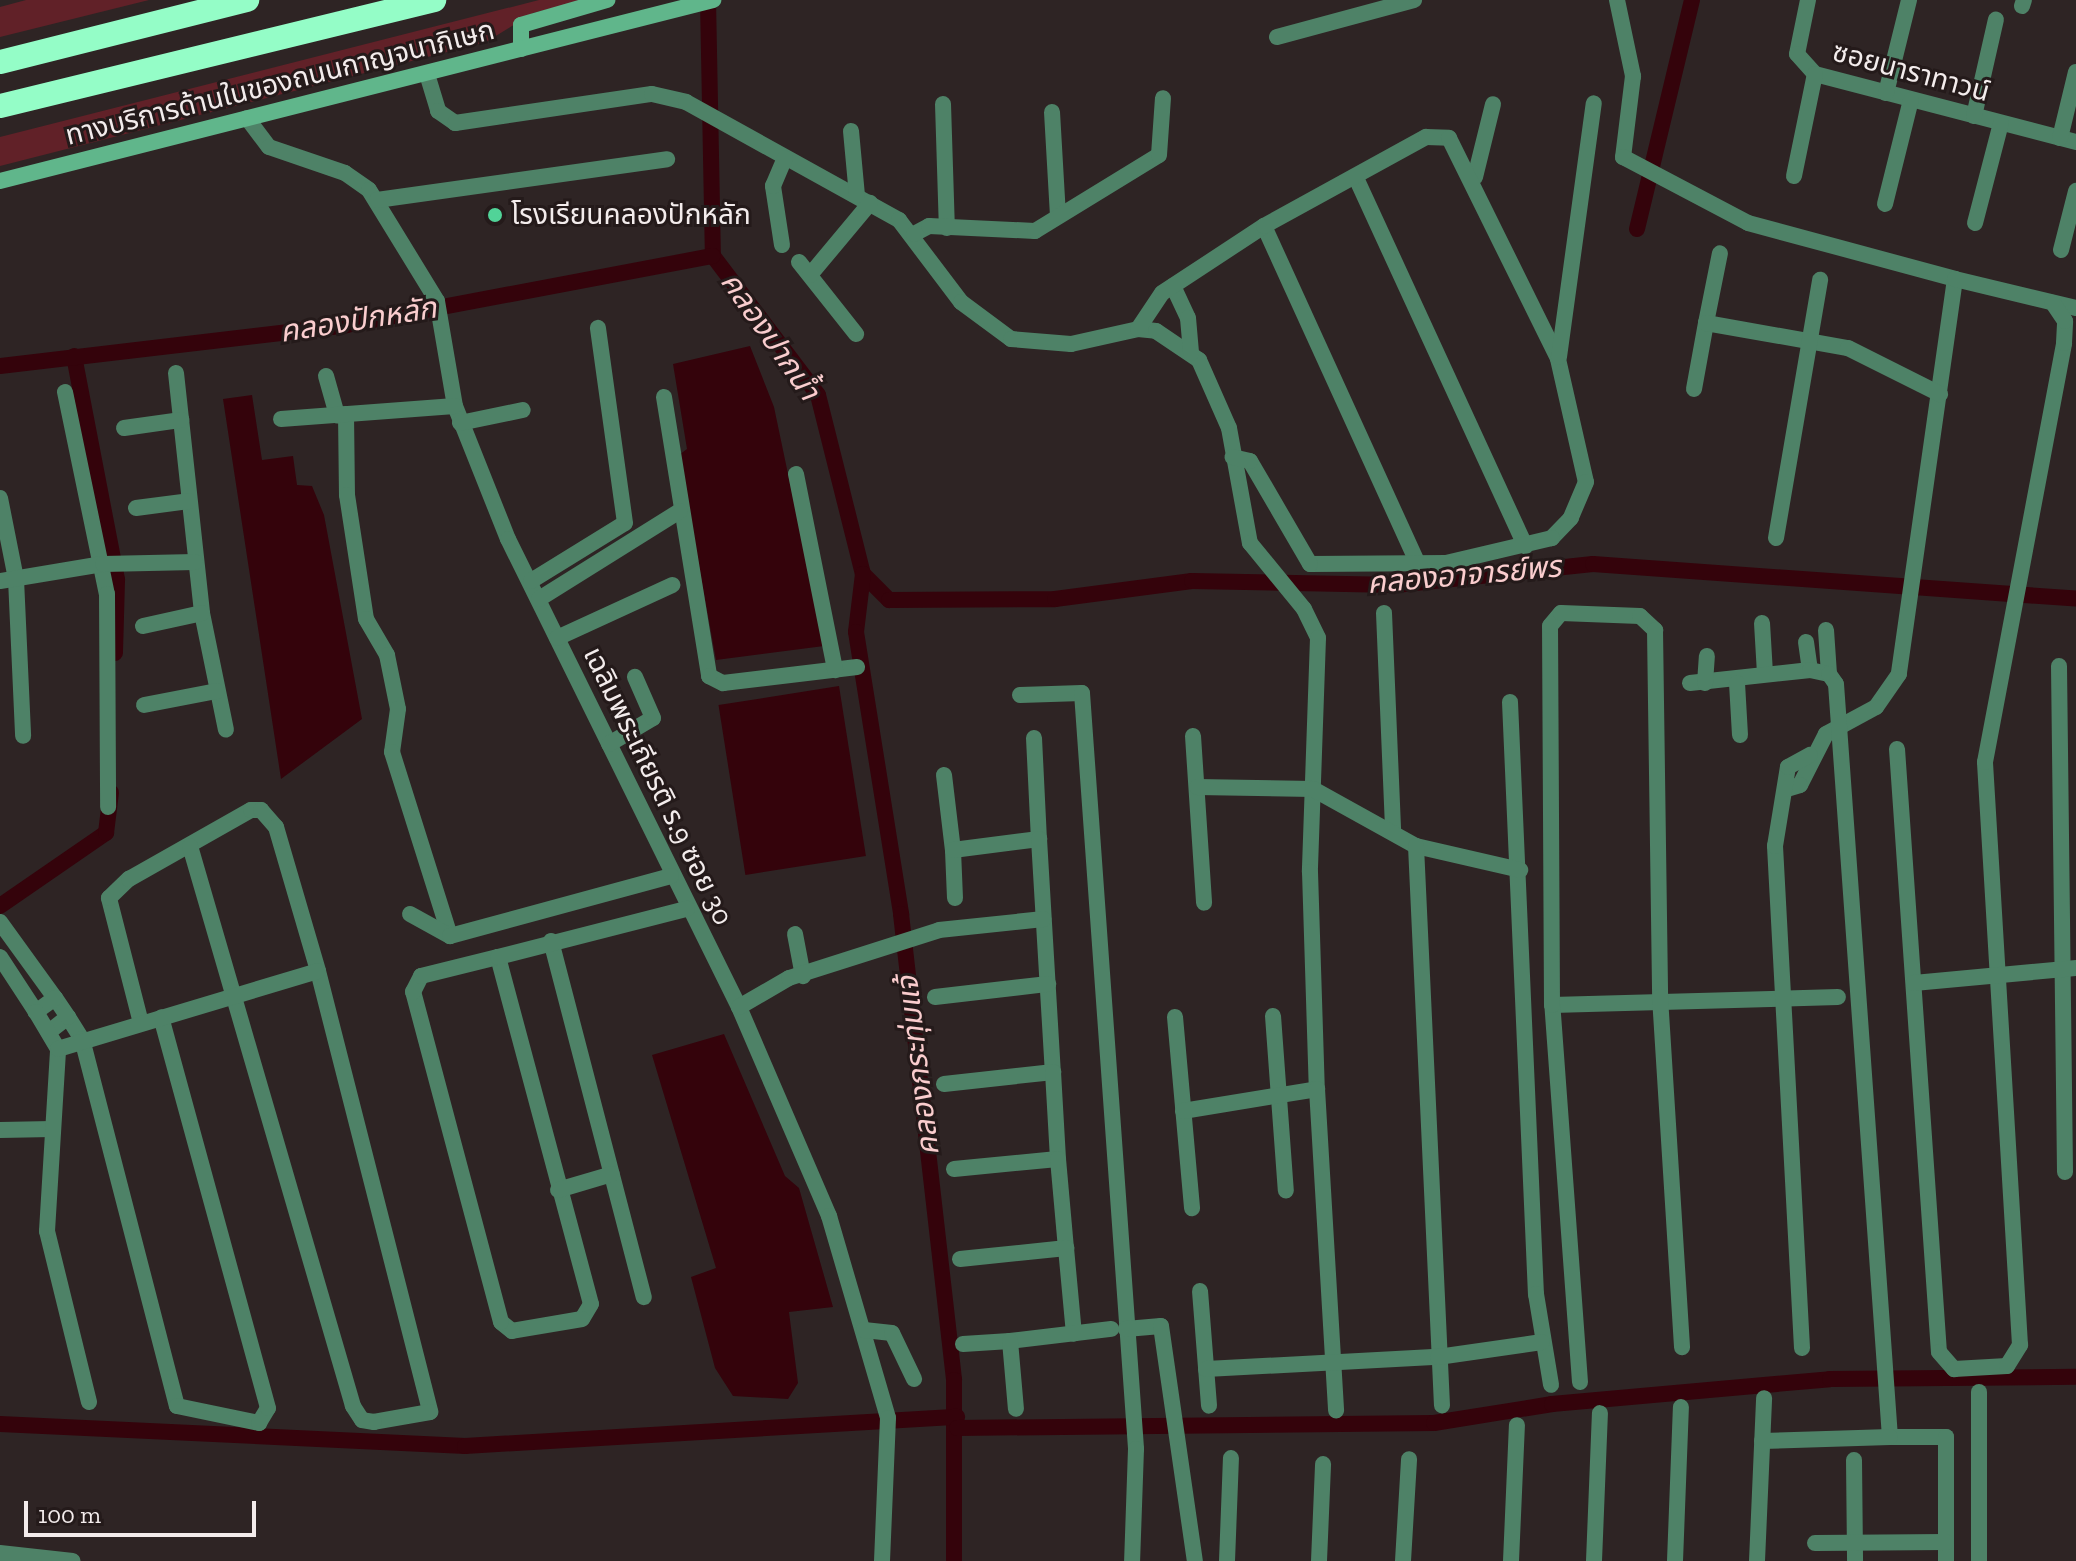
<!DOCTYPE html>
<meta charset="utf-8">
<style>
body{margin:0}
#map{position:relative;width:2076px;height:1561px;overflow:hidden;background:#2e2424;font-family:"Zilla Slab","Noto Sans Thai",serif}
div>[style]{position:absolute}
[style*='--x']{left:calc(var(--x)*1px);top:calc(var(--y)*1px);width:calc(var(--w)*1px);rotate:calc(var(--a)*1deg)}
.green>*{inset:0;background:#612128}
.water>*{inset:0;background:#34030b;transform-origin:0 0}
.canal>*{height:16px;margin:-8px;padding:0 8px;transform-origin:8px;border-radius:8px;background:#34030b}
.street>*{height:16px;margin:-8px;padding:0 8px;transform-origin:8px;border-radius:8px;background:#4e8267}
.secondary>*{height:16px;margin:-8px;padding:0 8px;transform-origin:8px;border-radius:8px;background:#60b68b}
.highway>*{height:24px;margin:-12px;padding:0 12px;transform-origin:12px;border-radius:12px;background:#94fdc7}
.dots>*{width:22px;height:22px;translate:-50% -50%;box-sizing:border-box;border:4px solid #241a1a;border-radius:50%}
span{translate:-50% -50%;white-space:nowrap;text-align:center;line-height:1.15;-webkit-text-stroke:6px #241a1a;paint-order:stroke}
.street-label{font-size:28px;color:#f3ecec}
.poi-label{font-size:28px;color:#f3ecec}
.left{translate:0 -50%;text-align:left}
.water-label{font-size:30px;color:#facdce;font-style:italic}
.scale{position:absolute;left:24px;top:1501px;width:232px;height:36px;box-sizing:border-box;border:4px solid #f3ecec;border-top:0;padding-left:10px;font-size:24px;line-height:28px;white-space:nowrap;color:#f3ecec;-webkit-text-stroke:6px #241a1a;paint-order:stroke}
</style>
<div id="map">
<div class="green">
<div style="clip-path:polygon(26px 0,149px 0,0 37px,0 7px)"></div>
<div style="clip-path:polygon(539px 0,586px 0,533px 13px,486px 42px,0 166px,0 137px)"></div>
</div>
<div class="water">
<div style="clip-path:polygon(750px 346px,774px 407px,824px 646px,716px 660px,679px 455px,687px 449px,673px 364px)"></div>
<div style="clip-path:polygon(252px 395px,262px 460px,293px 456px,297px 485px,312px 486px,324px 515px,362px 719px,281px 779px,223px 399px)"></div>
<div style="left:839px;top:686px;width:172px;height:122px;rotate:81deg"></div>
<div style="clip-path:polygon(724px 1034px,785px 1176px,799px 1188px,833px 1307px,789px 1312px,798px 1383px,788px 1399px,733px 1396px,715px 1368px,691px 1277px,716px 1268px,652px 1055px)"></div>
</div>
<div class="canal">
<div style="--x:708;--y:0;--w:256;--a:88.9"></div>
<div style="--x:713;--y:256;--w:174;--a:52.9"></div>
<div style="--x:818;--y:395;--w:185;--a:75.9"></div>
<div style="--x:863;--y:574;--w:37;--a:45"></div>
<div style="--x:889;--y:600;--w:166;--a:-0.3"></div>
<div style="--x:1055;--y:599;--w:138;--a:-7.5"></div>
<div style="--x:1192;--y:581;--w:204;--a:1.1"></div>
<div style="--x:1396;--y:585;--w:198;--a:-6.1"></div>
<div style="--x:1593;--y:564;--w:484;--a:4.1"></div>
<div style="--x:1637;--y:229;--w:236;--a:-76.5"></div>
<div style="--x:74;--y:356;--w:228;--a:79.1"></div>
<div style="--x:117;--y:580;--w:73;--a:91.6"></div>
<div style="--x:0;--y:366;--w:349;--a:-6.7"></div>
<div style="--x:347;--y:325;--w:372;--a:-10.7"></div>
<div style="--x:863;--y:574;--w:58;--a:96.9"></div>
<div style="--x:856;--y:632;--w:286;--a:80.9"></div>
<div style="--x:901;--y:914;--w:469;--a:83.5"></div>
<div style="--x:954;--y:1380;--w:181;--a:90"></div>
<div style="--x:0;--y:906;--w:129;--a:-34.6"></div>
<div style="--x:106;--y:833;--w:41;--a:-83"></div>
<div style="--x:0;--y:1424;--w:466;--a:2.7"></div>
<div style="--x:465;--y:1446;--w:493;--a:-3.4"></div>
<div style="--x:957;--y:1428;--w:477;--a:-0.6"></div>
<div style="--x:1434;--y:1423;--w:120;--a:-9.1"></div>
<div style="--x:1552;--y:1404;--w:279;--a:-5.1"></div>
<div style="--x:1830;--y:1379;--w:246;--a:-0.5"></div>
</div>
<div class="street">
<div style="--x:1617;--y:0;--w:78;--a:78.1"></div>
<div style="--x:1633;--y:76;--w:82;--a:97"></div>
<div style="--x:1623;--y:157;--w:141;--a:27.8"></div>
<div style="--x:1748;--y:223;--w:214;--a:15.1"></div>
<div style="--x:1955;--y:279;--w:399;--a:98.1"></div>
<div style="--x:1899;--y:674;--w:40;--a:124.9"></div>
<div style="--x:1876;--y:707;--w:57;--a:151.6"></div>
<div style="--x:1826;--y:734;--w:57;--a:117"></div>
<div style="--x:1800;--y:785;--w:14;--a:163"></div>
<div style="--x:1808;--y:0;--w:55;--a:101.5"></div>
<div style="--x:1797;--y:54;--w:27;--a:48"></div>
<div style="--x:1815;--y:74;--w:270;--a:14.6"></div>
<div style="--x:2022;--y:6;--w:6;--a:-72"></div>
<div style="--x:1277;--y:37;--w:142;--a:-15.1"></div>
<div style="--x:427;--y:74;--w:39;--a:73"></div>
<div style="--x:438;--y:111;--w:21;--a:35"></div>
<div style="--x:455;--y:123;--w:199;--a:-8.4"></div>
<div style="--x:652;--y:94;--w:35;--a:13"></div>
<div style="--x:686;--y:102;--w:244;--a:29"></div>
<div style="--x:899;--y:220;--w:103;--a:52.9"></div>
<div style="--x:961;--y:302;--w:62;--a:36.5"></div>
<div style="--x:1011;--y:339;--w:60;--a:4.8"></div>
<div style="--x:1071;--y:344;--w:69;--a:-12.6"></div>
<div style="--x:1138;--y:329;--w:18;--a:6"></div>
<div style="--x:1156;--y:331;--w:52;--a:34"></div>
<div style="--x:1199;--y:360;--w:74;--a:66.2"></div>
<div style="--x:1229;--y:428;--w:117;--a:79.7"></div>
<div style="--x:1250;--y:543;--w:85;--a:50.7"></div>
<div style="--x:1304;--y:609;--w:32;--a:64"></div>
<div style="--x:1318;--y:638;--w:234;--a:92"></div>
<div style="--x:1310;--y:872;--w:217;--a:88.2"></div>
<div style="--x:1886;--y:93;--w:96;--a:-76.1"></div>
<div style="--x:943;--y:104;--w:124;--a:88.2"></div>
<div style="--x:1052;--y:112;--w:104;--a:86.7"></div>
<div style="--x:1974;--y:116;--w:99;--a:-77.2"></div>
<div style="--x:247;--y:118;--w:36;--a:53"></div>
<div style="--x:269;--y:147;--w:80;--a:18.9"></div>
<div style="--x:345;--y:173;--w:29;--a:35"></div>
<div style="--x:369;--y:190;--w:130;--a:58.5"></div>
<div style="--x:437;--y:301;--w:107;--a:80.3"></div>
<div style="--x:455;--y:406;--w:143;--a:68.3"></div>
<div style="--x:508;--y:539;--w:522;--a:63.73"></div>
<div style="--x:739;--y:1007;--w:228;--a:66.7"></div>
<div style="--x:829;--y:1216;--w:210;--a:73.7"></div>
<div style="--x:888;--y:1418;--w:143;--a:92.4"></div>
<div style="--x:851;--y:131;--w:65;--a:84.7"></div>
<div style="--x:2060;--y:138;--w:68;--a:-76.4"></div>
<div style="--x:1794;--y:176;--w:104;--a:-78.4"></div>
<div style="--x:1475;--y:177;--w:75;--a:-76.1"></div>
<div style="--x:1357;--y:180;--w:403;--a:65.3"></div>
<div style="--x:377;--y:200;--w:293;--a:-8"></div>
<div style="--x:1885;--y:204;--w:107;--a:-76"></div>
<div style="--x:1975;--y:223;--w:103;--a:-75.4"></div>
<div style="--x:1264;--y:226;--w:374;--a:65.5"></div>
<div style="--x:914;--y:234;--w:17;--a:-28"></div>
<div style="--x:929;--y:226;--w:106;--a:2.7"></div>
<div style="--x:1035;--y:231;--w:145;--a:-31.5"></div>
<div style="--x:1159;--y:155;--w:57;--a:-86"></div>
<div style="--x:782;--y:245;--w:60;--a:-98.7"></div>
<div style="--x:773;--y:186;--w:30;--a:-67"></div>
<div style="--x:2061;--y:250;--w:61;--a:-75.7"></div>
<div style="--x:799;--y:262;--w:92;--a:51.6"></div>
<div style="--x:810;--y:275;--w:94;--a:-50.2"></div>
<div style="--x:1955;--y:279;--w:124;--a:13.5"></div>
<div style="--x:1173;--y:286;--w:35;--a:65"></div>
<div style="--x:1188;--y:318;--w:35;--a:85"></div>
<div style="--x:1706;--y:323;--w:71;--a:-78.7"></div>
<div style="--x:1138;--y:329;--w:43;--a:-56.3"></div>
<div style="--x:1162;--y:293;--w:122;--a:-33.3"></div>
<div style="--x:1264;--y:226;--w:185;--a:-28.8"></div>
<div style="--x:1426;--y:137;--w:23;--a:2"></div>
<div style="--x:1449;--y:138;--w:246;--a:63.7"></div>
<div style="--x:1558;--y:359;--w:126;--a:77.2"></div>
<div style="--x:1586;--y:482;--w:39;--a:113"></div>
<div style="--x:1571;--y:518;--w:28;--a:134"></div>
<div style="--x:1552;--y:538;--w:109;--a:166.7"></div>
<div style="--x:1446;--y:563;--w:136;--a:179.6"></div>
<div style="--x:1310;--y:564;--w:119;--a:-120.2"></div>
<div style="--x:1250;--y:461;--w:18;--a:-167"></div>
<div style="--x:1559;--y:357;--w:256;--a:-82.2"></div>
<div style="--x:176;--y:373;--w:241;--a:83.8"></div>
<div style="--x:202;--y:613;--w:119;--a:78.4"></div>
<div style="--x:326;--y:376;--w:41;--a:74.2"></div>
<div style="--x:1694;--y:389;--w:67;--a:-79.7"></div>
<div style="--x:1706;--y:323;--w:144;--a:10"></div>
<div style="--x:1848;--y:348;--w:103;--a:26.6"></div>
<div style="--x:65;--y:392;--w:206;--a:78.3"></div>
<div style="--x:107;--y:594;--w:213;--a:89.7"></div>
<div style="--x:664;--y:397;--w:283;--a:80.8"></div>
<div style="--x:709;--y:676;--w:16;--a:27"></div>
<div style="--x:723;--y:683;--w:135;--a:-6.8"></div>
<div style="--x:346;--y:414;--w:81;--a:89.3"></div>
<div style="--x:347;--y:495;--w:125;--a:81.3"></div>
<div style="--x:366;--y:619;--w:42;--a:59.7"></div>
<div style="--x:387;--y:655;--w:55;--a:78.5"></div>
<div style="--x:398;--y:709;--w:43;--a:97.9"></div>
<div style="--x:392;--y:752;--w:193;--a:72.5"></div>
<div style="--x:281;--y:419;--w:174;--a:-4.3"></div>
<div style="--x:460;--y:423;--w:64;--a:-11.7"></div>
<div style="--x:124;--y:428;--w:58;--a:-8"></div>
<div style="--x:796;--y:474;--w:200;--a:78.7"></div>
<div style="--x:0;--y:498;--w:83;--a:78.8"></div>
<div style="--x:16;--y:579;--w:157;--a:87.4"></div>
<div style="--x:136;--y:508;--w:53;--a:-7.5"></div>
<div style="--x:1776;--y:538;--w:262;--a:-80.3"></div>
<div style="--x:0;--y:581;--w:104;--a:-9.4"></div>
<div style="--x:103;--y:564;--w:92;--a:-1.2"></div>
<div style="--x:531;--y:581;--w:110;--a:-31.7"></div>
<div style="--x:625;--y:523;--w:197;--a:-97.9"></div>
<div style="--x:539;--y:599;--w:166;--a:-32"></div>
<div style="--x:1384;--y:613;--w:219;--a:87.6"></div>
<div style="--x:1762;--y:623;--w:51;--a:86.6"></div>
<div style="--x:143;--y:626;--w:60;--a:-12.4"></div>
<div style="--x:1826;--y:630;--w:44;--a:86.1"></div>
<div style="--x:557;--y:638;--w:127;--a:-24.7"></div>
<div style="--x:1806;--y:642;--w:28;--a:82"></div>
<div style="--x:2059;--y:666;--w:506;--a:89.32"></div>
<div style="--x:1690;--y:683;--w:121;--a:-6.2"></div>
<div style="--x:1810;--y:670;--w:19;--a:12"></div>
<div style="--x:1829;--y:674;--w:12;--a:55"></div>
<div style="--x:1836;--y:684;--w:755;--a:85.9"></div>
<div style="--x:1890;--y:1437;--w:56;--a:0"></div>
<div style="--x:1946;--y:1437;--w:124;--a:90"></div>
<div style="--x:1705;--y:683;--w:27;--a:-86"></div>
<div style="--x:1737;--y:683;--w:52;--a:86.7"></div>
<div style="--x:1020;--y:695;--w:62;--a:-1.8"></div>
<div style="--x:1082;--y:693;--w:758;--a:85.91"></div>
<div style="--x:1136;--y:1449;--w:112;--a:92"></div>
<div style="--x:1510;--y:702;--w:593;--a:87.49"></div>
<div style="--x:1536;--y:1294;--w:92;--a:80.6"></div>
<div style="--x:144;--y:705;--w:74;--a:-10.9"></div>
<div style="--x:1193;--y:736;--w:167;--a:86.2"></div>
<div style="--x:1034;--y:738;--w:101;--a:87.2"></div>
<div style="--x:609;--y:744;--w:51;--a:-30.6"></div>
<div style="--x:653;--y:718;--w:45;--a:-113.7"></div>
<div style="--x:1897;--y:749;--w:604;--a:86.02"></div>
<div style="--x:1939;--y:1352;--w:23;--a:49"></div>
<div style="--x:1954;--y:1369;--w:53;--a:-3.2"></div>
<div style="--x:2007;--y:1366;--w:25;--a:-58"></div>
<div style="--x:2020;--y:1345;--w:584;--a:-93.44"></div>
<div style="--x:1985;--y:762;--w:426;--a:-79.3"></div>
<div style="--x:2064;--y:343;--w:22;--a:-87"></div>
<div style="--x:2065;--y:321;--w:22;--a:-124"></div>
<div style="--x:944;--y:775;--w:76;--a:83.2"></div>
<div style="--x:1197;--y:787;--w:116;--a:1"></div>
<div style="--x:1313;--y:789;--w:118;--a:29"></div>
<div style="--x:1416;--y:846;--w:107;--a:13"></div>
<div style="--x:1416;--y:846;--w:560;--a:87.34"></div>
<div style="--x:955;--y:898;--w:48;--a:-92.4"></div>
<div style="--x:953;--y:850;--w:87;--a:-7.3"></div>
<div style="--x:1039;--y:839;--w:233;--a:86.6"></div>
<div style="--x:410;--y:914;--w:46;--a:28.8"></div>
<div style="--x:450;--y:936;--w:229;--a:-15.2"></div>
<div style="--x:0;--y:922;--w:94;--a:54.1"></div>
<div style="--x:795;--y:934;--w:43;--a:79.2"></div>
<div style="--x:551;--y:941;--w:368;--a:75.4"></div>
<div style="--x:0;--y:957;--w:66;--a:56.8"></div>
<div style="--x:498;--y:957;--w:359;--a:75"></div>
<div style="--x:591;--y:1304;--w:17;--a:121"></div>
<div style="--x:582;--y:1319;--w:71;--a:170.3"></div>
<div style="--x:512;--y:1331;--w:14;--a:-141"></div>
<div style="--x:501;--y:1322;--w:342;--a:-104.9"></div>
<div style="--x:413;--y:992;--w:18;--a:-63"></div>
<div style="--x:421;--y:976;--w:79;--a:-13.9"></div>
<div style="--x:498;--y:957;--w:195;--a:-14.3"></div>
<div style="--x:1914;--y:983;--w:163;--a:-5.3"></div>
<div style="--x:935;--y:997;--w:114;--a:-6.6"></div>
<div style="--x:1552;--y:1005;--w:286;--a:-1.6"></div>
<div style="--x:739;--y:1007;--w:58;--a:-30.1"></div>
<div style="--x:789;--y:978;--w:157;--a:-17.7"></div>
<div style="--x:939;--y:930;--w:105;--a:-6"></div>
<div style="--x:1273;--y:1016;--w:175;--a:85.8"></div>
<div style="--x:68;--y:1017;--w:26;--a:58"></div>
<div style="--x:82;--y:1039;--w:379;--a:75.5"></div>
<div style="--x:177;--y:1406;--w:84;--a:11.7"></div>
<div style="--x:259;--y:1423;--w:17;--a:-59"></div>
<div style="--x:268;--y:1408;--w:405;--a:-105.3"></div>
<div style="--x:1175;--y:1017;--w:192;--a:84.9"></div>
<div style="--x:141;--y:1023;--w:129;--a:-104.4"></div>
<div style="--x:109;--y:898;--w:28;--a:-44"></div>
<div style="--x:129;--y:879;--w:140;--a:-29.5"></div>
<div style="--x:251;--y:810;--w:10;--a:0"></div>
<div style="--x:261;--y:810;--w:23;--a:49"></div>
<div style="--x:276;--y:827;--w:150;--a:73.7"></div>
<div style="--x:318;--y:971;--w:455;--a:75.7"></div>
<div style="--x:430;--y:1412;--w:57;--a:169.9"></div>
<div style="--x:374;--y:1422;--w:12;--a:-171"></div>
<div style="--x:362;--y:1420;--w:17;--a:-123"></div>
<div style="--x:353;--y:1406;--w:583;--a:-106.23"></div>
<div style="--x:50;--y:1031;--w:23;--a:-38"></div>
<div style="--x:68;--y:1017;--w:23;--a:-124"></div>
<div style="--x:55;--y:998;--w:24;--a:144"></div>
<div style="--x:36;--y:1012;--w:43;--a:59.3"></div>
<div style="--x:944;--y:1084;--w:110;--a:-6.3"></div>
<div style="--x:1053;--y:1072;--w:87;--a:86.7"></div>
<div style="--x:1183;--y:1111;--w:136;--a:-9.3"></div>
<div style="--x:1317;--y:1089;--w:322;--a:86.6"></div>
<div style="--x:0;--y:1130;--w:52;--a:-1.1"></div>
<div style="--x:954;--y:1169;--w:104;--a:-5.5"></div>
<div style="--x:1058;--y:1159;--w:89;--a:84.9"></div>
<div style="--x:558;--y:1190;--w:56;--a:-16.5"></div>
<div style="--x:960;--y:1259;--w:107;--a:-5.9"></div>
<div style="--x:1066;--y:1248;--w:86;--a:84.7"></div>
<div style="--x:1200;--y:1291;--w:115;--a:85.5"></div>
<div style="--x:1126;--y:1329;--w:35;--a:-5"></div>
<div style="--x:1161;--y:1326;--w:237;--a:81.8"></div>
<div style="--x:864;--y:1330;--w:28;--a:6"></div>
<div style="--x:892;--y:1333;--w:51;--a:64.4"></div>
<div style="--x:1010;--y:1341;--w:102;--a:-6.8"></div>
<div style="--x:963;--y:1344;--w:47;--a:-3.7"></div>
<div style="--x:1010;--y:1341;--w:68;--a:85"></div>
<div style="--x:1802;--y:1348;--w:503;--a:-93.08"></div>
<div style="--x:1775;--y:846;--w:80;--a:-80.7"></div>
<div style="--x:1788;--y:767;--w:25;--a:-29"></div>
<div style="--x:1206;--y:1369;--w:232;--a:-3"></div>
<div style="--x:1438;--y:1357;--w:105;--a:-8.2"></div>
<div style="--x:1580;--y:1382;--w:378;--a:-94.2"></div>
<div style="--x:1552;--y:1005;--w:379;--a:-90.3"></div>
<div style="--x:1550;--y:626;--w:17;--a:-50"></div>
<div style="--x:1561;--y:613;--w:79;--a:2.2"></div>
<div style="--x:1640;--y:616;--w:21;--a:43"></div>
<div style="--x:1655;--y:630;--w:367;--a:89.2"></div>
<div style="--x:1660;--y:997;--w:351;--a:86.4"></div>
<div style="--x:89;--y:1402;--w:176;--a:-103.8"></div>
<div style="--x:47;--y:1231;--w:182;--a:-86.5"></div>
<div style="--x:58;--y:1049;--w:271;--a:-16.7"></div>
<div style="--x:1762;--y:1441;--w:128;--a:-1.8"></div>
<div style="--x:1854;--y:1460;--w:101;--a:89.4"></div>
<div style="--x:1815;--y:1543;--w:131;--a:-0.4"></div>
<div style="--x:0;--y:1553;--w:73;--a:6.3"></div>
<div style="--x:1227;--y:1561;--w:103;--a:-87.8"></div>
<div style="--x:1319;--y:1561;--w:97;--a:-87.6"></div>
<div style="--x:1403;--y:1561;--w:102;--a:-86.6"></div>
<div style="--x:1511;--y:1561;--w:136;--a:-87.5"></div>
<div style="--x:1594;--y:1561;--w:148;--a:-87.7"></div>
<div style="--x:1675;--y:1561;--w:154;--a:-87.8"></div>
<div style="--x:1757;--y:1561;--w:163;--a:-87.5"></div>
<div style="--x:1979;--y:1561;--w:169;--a:-90"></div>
</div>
<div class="secondary">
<div style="--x:521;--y:49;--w:24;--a:-90"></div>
<div style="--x:521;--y:25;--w:90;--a:-16.2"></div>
<div style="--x:0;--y:181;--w:736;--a:-14.24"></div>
</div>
<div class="highway">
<div style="--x:0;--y:62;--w:255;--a:-14.1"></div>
<div style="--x:0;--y:106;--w:447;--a:-13.7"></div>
</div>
<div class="dots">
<div style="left:495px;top:215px;background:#51d398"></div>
</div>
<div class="street-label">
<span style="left:1911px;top:72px;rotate:15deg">ซอยนาราทาวน์</span>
<span style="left:280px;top:83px;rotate:-14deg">ทางบริการด้านในของถนนกาญจนาภิเษก</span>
<span style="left:658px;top:786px;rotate:64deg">เฉลิมพระเกียรติ ร.9 ซอย 30</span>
</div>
<div class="poi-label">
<span class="left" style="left:511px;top:215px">โรงเรียนคลองปักหลัก</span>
</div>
<div class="water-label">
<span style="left:358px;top:320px;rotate:-9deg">คลองปักหลัก</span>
<span style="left:770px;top:336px;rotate:55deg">คลองปากน้ำ</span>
<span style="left:1464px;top:575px;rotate:-5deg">คลองอาจารย์พร</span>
<span style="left:918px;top:1066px;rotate:-97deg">คลองกระทุ่มแจ้</span>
</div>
<div class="scale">100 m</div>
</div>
